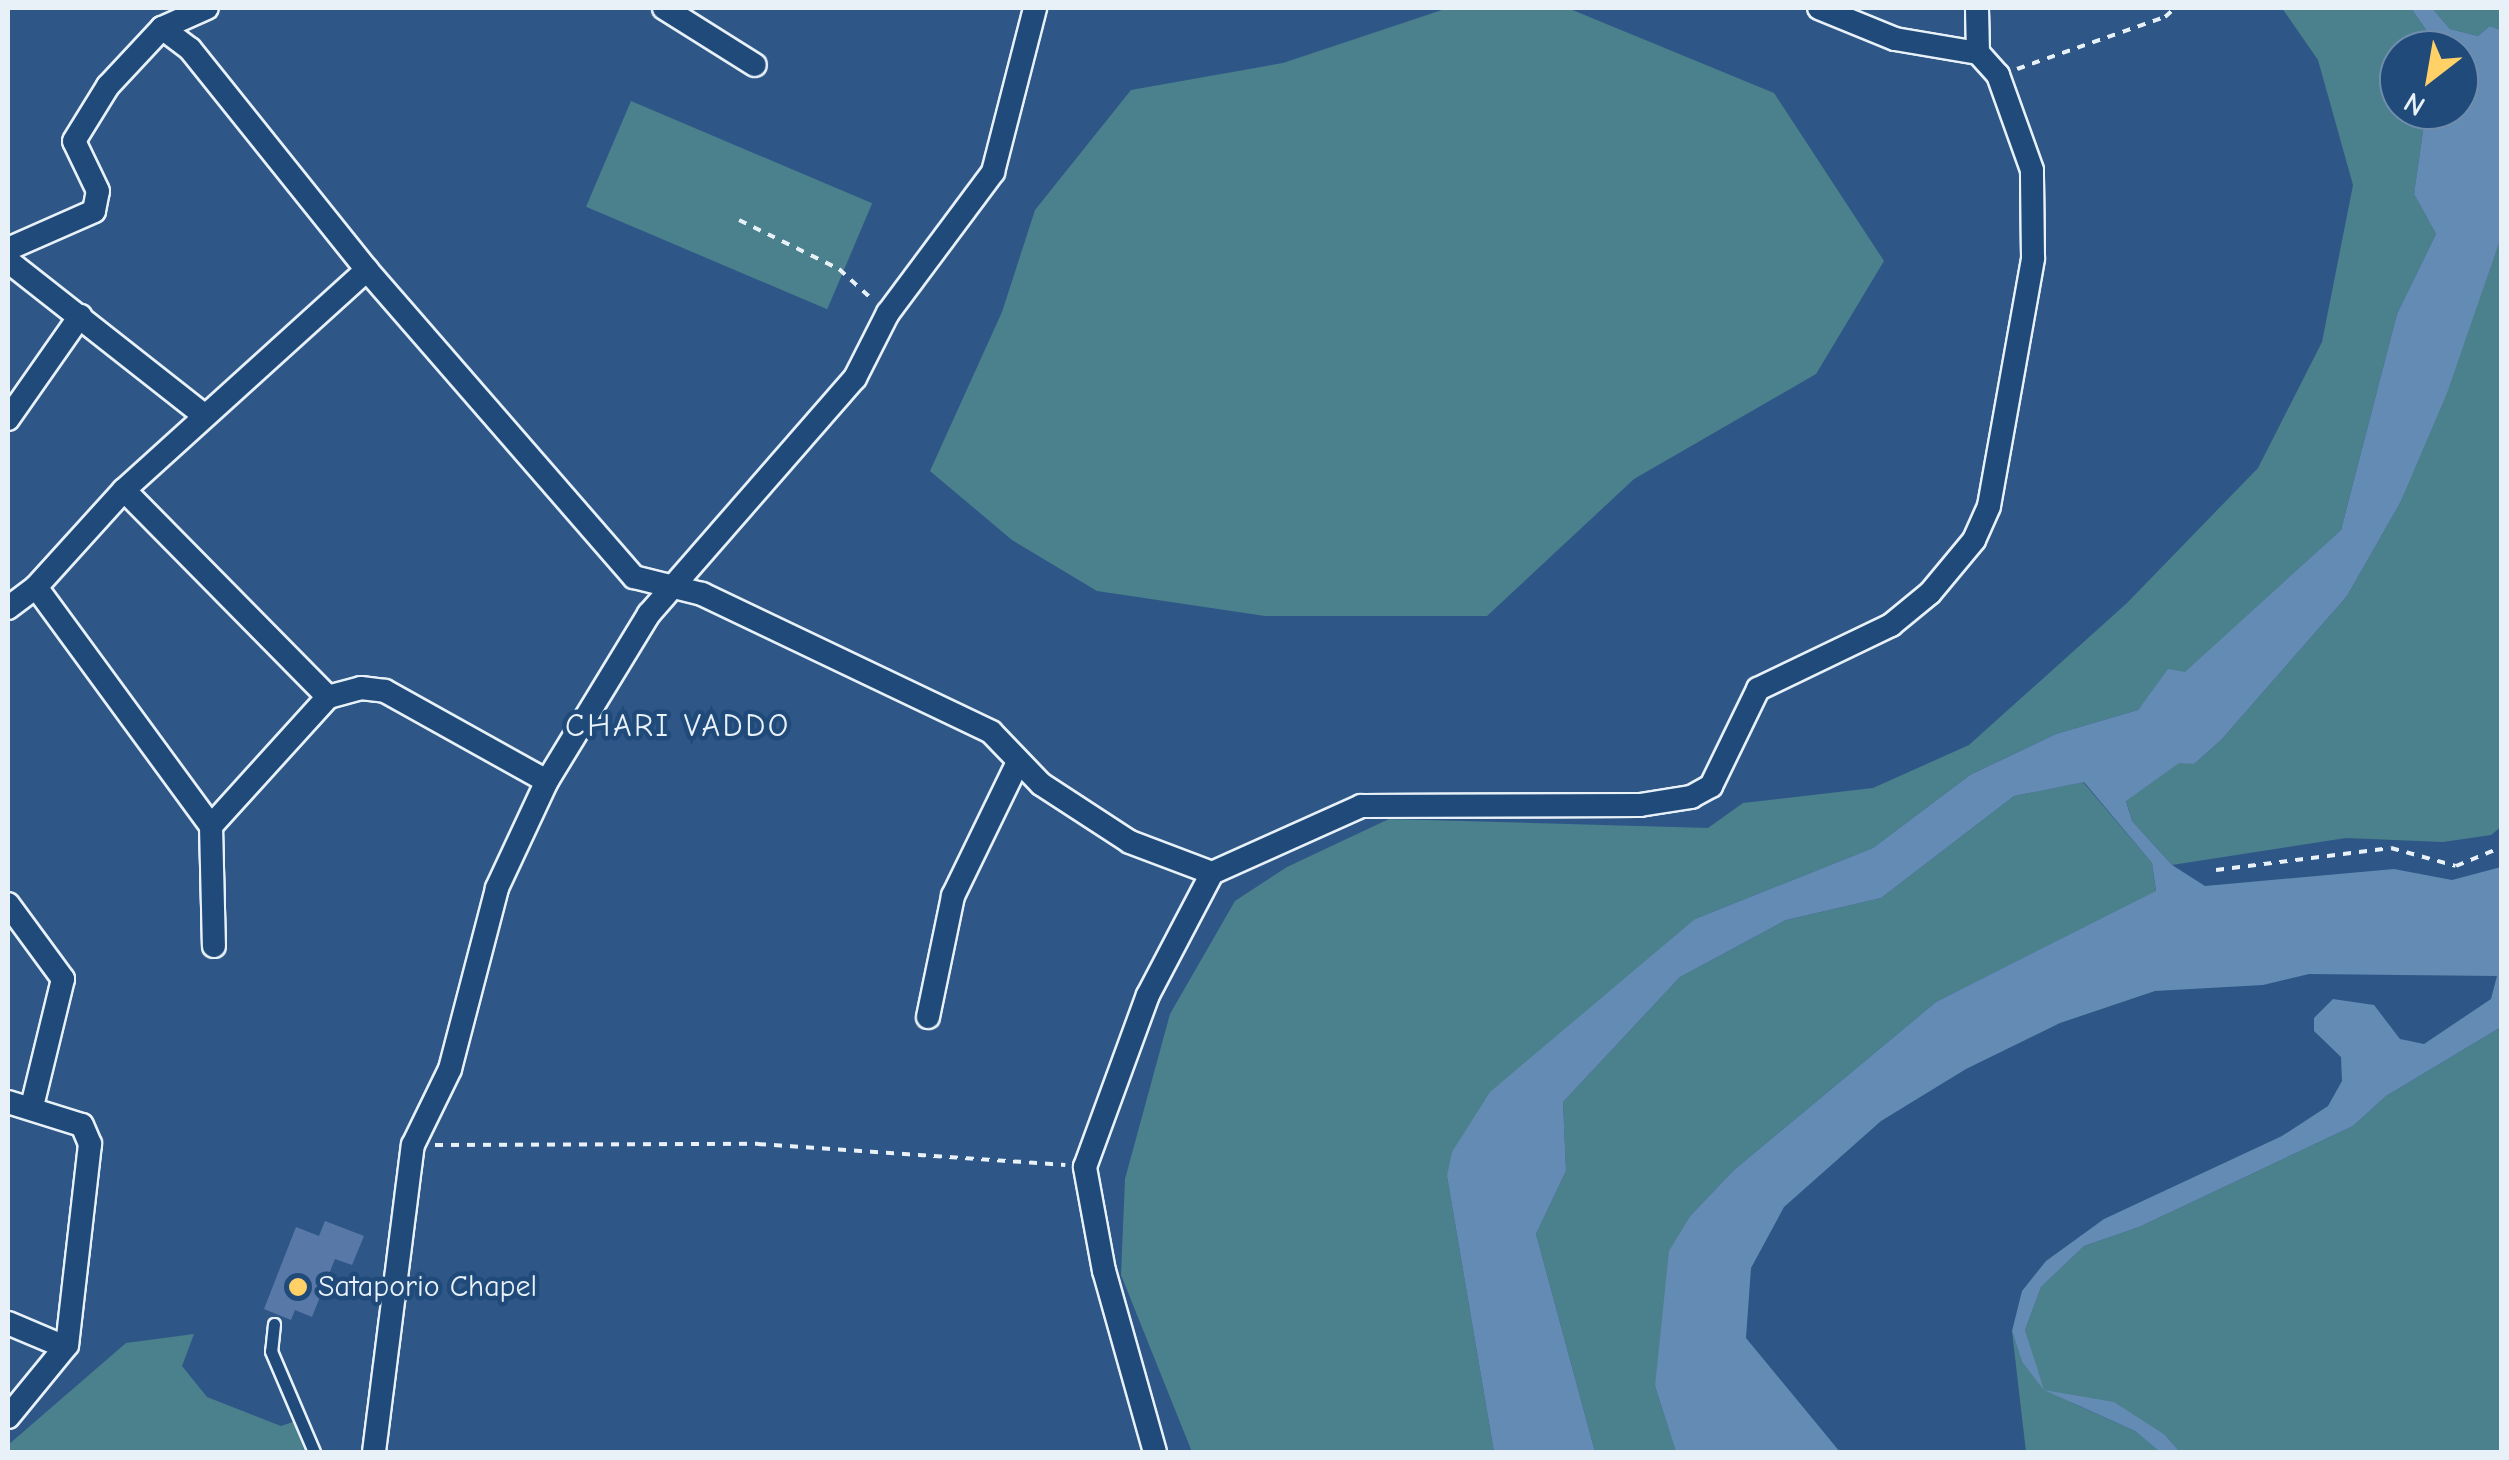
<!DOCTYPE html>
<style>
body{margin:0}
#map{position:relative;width:2509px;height:1460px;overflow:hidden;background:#2e5787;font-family:"Comic Neue",sans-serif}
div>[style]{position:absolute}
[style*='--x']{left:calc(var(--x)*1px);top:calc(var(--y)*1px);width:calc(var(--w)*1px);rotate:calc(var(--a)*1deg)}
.green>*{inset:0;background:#4b808d;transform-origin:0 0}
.water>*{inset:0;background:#648bb3}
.building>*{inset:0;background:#5879a7}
.path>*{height:4px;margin-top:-2px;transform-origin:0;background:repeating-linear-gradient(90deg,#e8f1f8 0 8px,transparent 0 16px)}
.roads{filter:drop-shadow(2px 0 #e8f1f8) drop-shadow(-2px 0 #e8f1f8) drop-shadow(0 2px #e8f1f8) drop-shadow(0 -2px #e8f1f8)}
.lane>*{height:11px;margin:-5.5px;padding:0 5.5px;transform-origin:5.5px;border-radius:5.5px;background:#1f4a7a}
.street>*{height:22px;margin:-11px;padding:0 11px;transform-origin:11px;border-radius:11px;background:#1f4a7a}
.dots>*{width:28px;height:28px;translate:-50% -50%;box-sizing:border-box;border:5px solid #1f4a7a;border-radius:50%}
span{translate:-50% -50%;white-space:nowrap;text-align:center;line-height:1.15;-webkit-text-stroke:9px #1f4a7a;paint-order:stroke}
.poi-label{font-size:30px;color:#e8f1f8}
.left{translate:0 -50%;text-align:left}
.neighbourhood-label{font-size:32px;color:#e8f1f8;letter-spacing:2.5px}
.frame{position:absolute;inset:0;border:10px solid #e8f1f8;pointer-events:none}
.north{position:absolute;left:2379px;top:30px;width:100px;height:100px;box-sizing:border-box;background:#1f4a7a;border:2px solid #6f8dac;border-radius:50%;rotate:211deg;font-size:28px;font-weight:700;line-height:40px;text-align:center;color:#e8f1f8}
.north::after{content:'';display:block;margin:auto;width:35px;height:45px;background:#ffd166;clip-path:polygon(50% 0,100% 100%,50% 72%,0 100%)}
</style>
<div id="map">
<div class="green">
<div style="clip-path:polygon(1448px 8px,1570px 9px,1774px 93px,1884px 261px,1816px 374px,1634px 479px,1487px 616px,1265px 616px,1097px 591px,1012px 540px,930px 471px,1002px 312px,1035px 210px,1131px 90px,1283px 63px)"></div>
<div style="clip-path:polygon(2282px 8px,2411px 8px,2440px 50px,2399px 50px,2399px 110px,2426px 110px,2414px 194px,2436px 234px,2397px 314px,2341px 530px,2185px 673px,2168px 670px,2138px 710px,2056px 734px,1970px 775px,1873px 848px,1695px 919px,1447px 1176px,1494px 1452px,1192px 1452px,1121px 1275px,1125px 1179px,1170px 1014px,1235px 901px,1287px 867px,1389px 819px,1708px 828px,1743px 803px,1873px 788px,1969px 745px,2127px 603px,2258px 468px,2322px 342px,2353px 185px,2318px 60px)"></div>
<div style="clip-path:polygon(2432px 8px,2501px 8px,2501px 30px,2490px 26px,2478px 36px,2450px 29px)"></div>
<div style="left:631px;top:101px;width:262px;height:115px;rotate:23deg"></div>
<div style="clip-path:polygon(2501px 237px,2501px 827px,2491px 835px,2443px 842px,2346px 838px,2172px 865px,2132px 821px,2126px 800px,2179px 762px,2194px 764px,2221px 740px,2347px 596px,2400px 503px)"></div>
<div style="clip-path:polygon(2083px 782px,2152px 863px,2156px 892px,1936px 1002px,1734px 1170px,1691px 1215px,1655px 1386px,1676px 1452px,1595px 1452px,1536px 1234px,1566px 1171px,1563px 1102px,1680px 977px,1786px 920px,1881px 898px,2014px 796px)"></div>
<div style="clip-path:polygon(2501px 1027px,2501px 1452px,2180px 1452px,2165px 1435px,2070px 1402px,2135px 1431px,2160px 1452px,2026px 1452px,2012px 1331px,2022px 1362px,2041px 1385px,2025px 1330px,2041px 1287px,2084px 1246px,2139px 1227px,2353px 1126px,2386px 1096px)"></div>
<div style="clip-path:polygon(194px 1334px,182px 1366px,207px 1397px,281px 1426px,293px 1422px,305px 1452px,8px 1452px,8px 1445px,126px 1343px)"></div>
</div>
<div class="water">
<div style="clip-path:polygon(2411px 8px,2432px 8px,2450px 29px,2478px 36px,2490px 26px,2501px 30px,2501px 237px,2447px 393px,2400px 503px,2347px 596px,2221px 740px,2194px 764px,2179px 763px,2126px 801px,2132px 821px,2172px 865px,2205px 886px,2394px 869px,2452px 880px,2501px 867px,2501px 1027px,2386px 1096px,2353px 1126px,2139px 1227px,2084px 1246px,2041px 1287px,2025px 1330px,2044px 1390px,2114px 1402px,2165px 1435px,2180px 1452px,2160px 1452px,2135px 1431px,2044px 1390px,2022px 1362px,2012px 1331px,2022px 1291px,2046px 1261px,2104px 1219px,2282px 1136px,2328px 1106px,2342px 1081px,2341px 1057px,2314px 1031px,2314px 1018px,2333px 999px,2374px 1005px,2400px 1039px,2424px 1044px,2491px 999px,2497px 976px,2309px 974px,2263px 985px,2155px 991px,2060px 1023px,1966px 1069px,1881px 1121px,1784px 1207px,1751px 1268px,1746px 1338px,1840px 1452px,1676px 1452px,1655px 1386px,1669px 1251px,1691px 1215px,1734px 1170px,1936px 1002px,2156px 891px,2152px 863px,2084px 782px,2014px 796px,1881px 898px,1786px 920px,1680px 977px,1563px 1102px,1566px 1171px,1536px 1234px,1595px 1452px,1494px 1452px,1447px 1176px,1452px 1152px,1490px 1092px,1695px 919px,1873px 848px,1970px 775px,2056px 734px,2138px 710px,2168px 669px,2185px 672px,2341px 530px,2397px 314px,2436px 234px,2414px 194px,2426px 110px,2459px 110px,2459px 50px,2440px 50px)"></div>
</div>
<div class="building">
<div style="clip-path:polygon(325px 1221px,364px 1236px,352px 1265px,335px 1259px,312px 1317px,295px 1310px,291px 1320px,264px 1309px,296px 1227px,319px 1236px)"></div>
</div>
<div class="path">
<div style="--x:2017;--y:69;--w:157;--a:-19.4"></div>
<div style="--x:2165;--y:17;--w:13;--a:-42"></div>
<div style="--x:739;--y:220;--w:111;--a:26.1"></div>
<div style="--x:839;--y:269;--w:46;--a:42.4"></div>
<div style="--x:2216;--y:870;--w:176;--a:-7.2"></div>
<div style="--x:2391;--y:848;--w:67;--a:15.5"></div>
<div style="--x:2456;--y:866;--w:50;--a:-22.4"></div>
<div style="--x:435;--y:1145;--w:323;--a:-0.2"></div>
<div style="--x:758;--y:1144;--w:308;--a:3.9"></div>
</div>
<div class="roads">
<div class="lane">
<div style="--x:274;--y:1324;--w:27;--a:96"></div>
<div style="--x:271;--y:1351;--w:110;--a:66.9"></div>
</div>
<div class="street">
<div style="--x:664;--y:8;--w:107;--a:32.1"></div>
<div style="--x:1819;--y:8;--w:82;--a:22.2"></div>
<div style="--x:1895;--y:39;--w:84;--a:9.6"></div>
<div style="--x:162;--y:28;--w:35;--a:37"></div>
<div style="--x:190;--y:49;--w:283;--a:51.3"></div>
<div style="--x:367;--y:270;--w:407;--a:49"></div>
<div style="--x:634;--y:577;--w:70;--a:14"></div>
<div style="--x:702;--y:594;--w:320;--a:25.5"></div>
<div style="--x:991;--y:732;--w:72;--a:46.1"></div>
<div style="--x:1041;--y:784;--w:106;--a:33.1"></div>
<div style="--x:1130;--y:842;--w:88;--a:20.7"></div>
<div style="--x:8;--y:249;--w:94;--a:-23.8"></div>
<div style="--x:94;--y:211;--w:20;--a:-79"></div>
<div style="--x:98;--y:191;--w:55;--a:-115.6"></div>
<div style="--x:74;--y:141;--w:65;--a:-58.3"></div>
<div style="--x:108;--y:86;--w:79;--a:-47"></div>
<div style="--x:162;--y:28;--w:49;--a:-24"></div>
<div style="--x:8;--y:261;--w:249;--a:38.2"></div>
<div style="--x:8;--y:419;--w:126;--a:-55"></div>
<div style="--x:124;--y:490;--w:291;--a:45.4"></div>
<div style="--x:328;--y:697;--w:174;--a:132.2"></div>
<div style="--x:36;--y:587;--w:296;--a:53.8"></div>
<div style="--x:211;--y:826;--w:120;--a:88.6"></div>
<div style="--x:8;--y:608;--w:35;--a:-37"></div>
<div style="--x:36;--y:587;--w:131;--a:-47.8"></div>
<div style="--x:124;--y:490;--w:328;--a:-42.2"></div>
<div style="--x:328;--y:697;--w:34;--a:-15"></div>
<div style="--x:361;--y:688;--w:24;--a:7"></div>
<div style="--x:385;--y:691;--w:185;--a:29.1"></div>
<div style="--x:8;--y:904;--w:93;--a:53.7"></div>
<div style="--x:63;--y:979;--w:131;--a:103.7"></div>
<div style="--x:928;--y:1017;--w:124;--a:-78.3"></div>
<div style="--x:953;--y:896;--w:147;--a:-64.1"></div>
<div style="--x:8;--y:1102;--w:77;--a:17.3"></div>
<div style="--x:82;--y:1125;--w:21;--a:67"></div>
<div style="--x:90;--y:1144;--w:202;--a:96.5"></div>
<div style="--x:67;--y:1345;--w:93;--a:129.3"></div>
<div style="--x:8;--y:1323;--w:62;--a:22.8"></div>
<div style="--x:374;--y:1452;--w:309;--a:-82.8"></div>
<div style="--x:413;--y:1145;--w:85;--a:-64"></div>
<div style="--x:450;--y:1069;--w:187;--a:-75.4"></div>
<div style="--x:497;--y:888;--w:118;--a:-65"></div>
<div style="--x:547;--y:781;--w:196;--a:-58.6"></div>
<div style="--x:649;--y:614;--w:313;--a:-48.9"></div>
<div style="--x:855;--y:378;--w:73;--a:-63.1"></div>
<div style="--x:888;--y:313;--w:176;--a:-53.3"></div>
<div style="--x:993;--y:172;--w:169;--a:-75.6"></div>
<div style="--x:1155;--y:1452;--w:188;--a:-105.7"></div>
<div style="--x:1104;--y:1271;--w:106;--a:-100.4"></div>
<div style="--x:1085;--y:1167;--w:183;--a:-69.9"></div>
<div style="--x:1148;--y:995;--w:138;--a:-62.3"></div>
<div style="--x:1212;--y:873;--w:163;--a:-24.2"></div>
<div style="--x:1361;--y:806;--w:279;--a:-0.2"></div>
<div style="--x:1640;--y:805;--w:52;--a:-8.9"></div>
<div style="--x:1691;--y:797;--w:23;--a:-29"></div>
<div style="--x:1711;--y:786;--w:108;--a:-64.1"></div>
<div style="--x:1758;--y:689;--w:148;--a:-25.7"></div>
<div style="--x:1891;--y:625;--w:50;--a:-39.4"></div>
<div style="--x:1930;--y:593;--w:69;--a:-50.3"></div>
<div style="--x:1974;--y:540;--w:37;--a:-66"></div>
<div style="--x:1989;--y:506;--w:252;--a:-79.9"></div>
<div style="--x:2033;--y:258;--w:88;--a:-90.7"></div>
<div style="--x:2032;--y:170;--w:101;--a:-109.7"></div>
<div style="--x:1998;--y:75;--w:30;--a:-132"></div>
<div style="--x:1978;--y:53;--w:45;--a:-91.3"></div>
</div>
</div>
<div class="dots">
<div style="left:298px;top:1287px;background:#ffd166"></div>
</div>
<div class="poi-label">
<span class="left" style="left:318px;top:1287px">Sataporio Chapel</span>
</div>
<div class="neighbourhood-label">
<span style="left:678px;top:726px">CHARI VADDO</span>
</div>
<div class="frame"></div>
<div class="north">N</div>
</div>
